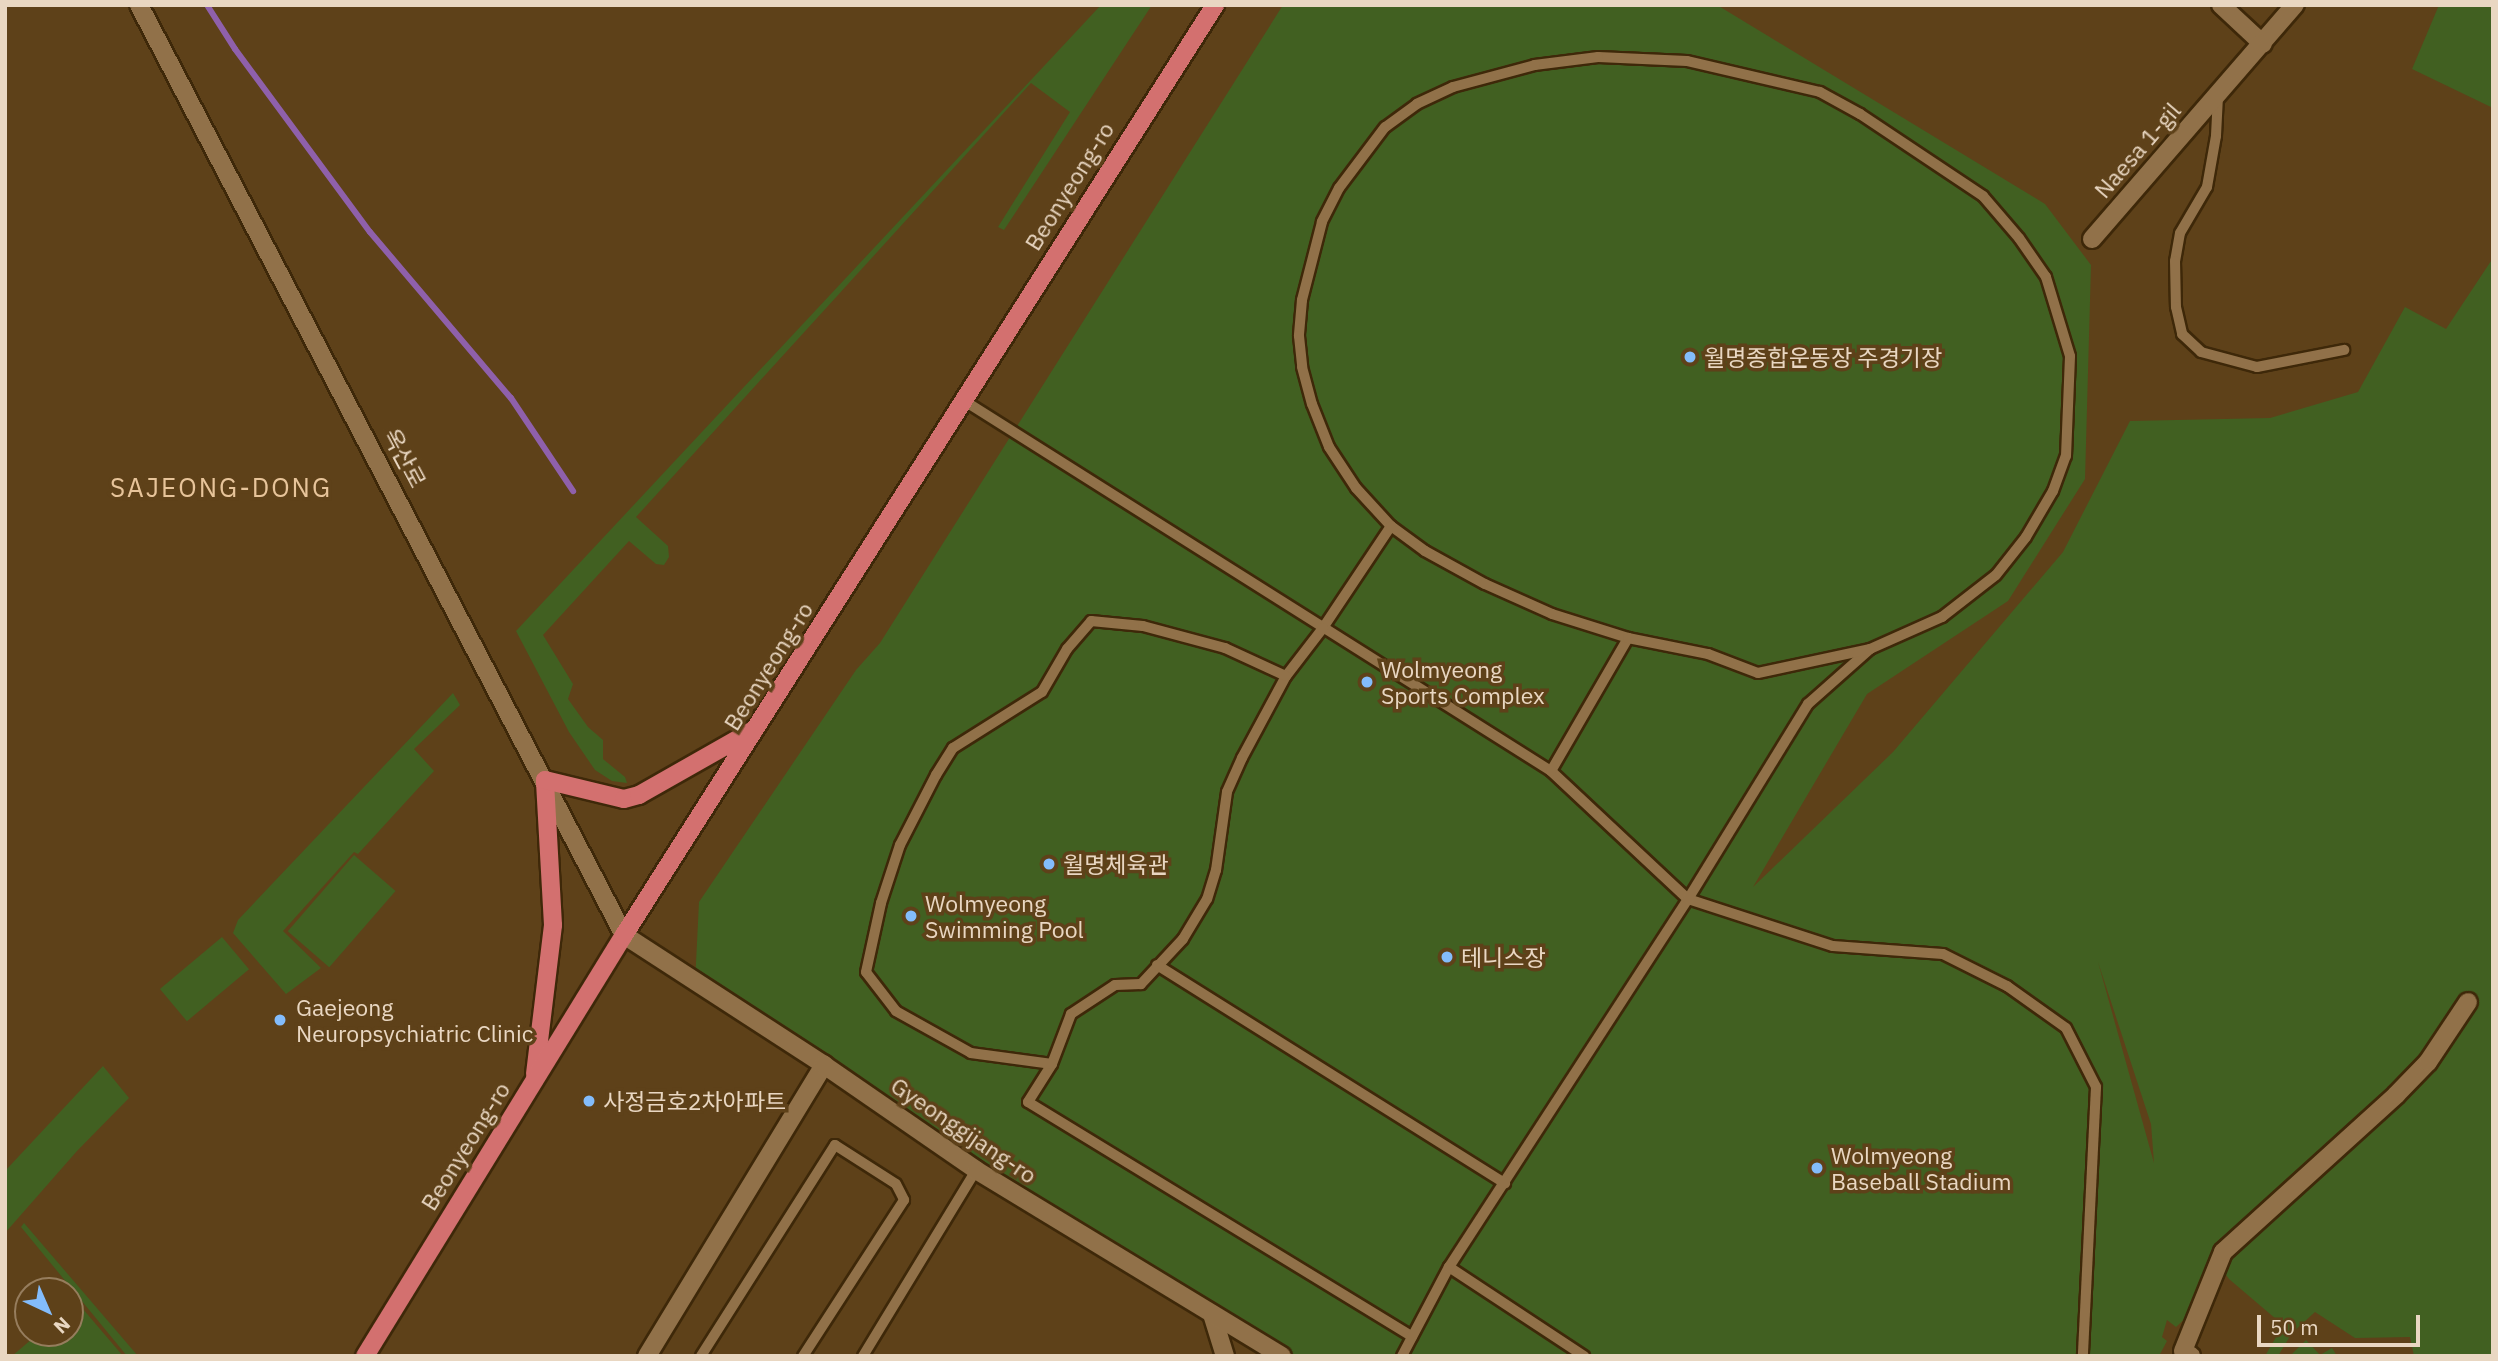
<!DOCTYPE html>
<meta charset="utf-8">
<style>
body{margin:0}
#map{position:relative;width:2498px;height:1361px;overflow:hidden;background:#5e4119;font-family:"IBM Plex Sans","Noto Sans KR",sans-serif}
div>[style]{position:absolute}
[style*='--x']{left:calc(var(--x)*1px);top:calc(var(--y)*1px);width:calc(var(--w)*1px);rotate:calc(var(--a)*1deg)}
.green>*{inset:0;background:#416021;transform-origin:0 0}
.stream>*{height:6px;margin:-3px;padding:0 3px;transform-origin:3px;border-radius:3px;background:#8f60ab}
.roads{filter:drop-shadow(2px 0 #3e2809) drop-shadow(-2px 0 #3e2809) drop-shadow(0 2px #3e2809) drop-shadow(0 -2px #3e2809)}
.lane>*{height:10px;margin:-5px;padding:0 5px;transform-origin:5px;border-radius:5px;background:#917149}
.street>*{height:18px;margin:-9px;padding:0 9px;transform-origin:9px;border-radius:9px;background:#917149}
.secondary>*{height:18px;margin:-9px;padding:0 9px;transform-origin:9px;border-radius:9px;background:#917149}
.primary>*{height:18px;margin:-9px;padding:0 9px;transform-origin:9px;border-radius:9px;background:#d3706f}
.dots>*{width:19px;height:19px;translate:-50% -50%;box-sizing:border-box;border:4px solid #5e4119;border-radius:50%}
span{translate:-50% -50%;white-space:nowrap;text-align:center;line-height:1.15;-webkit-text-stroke:7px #5e4119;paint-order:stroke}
.street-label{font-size:23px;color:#e9d7c2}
.poi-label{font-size:23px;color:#e9d7c2}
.left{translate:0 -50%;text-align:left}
.quarter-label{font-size:26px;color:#e7c49a;letter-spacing:2px}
.frame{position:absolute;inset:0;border:7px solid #e9d7c2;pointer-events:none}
.north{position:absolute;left:14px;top:1277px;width:70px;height:70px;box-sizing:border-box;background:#5e4119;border:2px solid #967d5d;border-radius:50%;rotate:136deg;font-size:19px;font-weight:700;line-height:28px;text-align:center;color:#e9d7c2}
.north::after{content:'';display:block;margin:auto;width:24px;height:32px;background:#83bcfb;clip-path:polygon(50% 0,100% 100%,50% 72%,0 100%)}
.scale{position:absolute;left:2257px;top:1315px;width:163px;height:32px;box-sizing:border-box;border:4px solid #e9d7c2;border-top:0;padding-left:9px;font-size:21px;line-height:24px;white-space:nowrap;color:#e9d7c2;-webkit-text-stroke:5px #5e4119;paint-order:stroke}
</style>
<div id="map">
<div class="green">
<div style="clip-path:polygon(1101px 5px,1152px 5px,1004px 230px,998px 227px,1070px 112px,1031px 83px,636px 517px,668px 546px,669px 557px,664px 565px,656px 564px,629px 541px,543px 635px,573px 684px,568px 699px,588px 727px,603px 740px,603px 759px,625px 777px,627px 783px,612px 781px,595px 770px,569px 732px,516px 631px)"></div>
<div style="clip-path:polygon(evenodd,1283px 5px,1717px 5px,2045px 204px,2091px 265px,2085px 479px,2008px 601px,1867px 694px,1753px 887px,1893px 752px,2063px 552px,2130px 421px,2270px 418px,2358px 392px,2405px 307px,2446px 329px,2493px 258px,2493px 1356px,2414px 1356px,2410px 1337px,2355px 1338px,2315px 1312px,2292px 1333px,2278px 1356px,2265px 1356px,2283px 1325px,2229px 1279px,2213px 1257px,2191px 1313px,2176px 1327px,2167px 1320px,2162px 1337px,2167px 1341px,2159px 1356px,1282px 1356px,695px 983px,699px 902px,856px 670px,880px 643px,1283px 5px,2098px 962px,2151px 1124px,2154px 1163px,2098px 962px)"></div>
<div style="clip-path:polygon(2439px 5px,2493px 5px,2493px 108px,2412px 69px)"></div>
<div style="clip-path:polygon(453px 693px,460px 705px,414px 749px,434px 771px,358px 854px,354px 852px,283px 931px,321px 968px,286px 994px,233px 933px,238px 920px)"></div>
<div style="left:354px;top:855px;width:55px;height:101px;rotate:41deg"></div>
<div style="left:222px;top:937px;width:42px;height:81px;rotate:50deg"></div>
<div style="clip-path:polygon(103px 1066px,129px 1098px,77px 1151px,5px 1233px,5px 1171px)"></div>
<div style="clip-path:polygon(24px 1223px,138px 1356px,127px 1356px,21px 1227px)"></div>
<div style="clip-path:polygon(77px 1302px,123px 1356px,12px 1356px,39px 1333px,70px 1333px,70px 1308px)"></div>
<div style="clip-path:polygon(2306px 1340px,2320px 1355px,2332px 1348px,2337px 1356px,2290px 1356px)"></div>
</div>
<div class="stream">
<div style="--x:207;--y:5;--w:52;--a:57.5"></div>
<div style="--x:235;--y:49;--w:227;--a:53.6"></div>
<div style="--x:370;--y:232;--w:218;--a:49.7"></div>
<div style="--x:511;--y:398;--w:112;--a:56.3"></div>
</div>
<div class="roads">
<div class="lane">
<div style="--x:2218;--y:96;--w:40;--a:92.9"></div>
<div style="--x:2216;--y:136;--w:52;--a:100"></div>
<div style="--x:2207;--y:187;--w:53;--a:120.4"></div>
<div style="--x:2180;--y:233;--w:28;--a:100"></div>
<div style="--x:2175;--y:261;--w:46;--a:88.8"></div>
<div style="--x:2176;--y:307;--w:28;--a:77"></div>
<div style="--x:2182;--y:334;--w:26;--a:43"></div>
<div style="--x:2201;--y:352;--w:58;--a:15"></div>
<div style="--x:2257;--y:367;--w:89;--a:-11.1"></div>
<div style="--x:963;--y:400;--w:695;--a:32.25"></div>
<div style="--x:1551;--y:771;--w:187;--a:43.1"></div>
<div style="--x:1688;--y:899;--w:152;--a:18"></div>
<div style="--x:1833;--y:946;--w:110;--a:4.2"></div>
<div style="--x:1943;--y:954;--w:72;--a:26.6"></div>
<div style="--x:2007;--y:986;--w:72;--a:35.4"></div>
<div style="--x:2066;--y:1028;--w:66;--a:63"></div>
<div style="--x:2096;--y:1087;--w:269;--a:92.8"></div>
<div style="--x:1391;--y:526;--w:123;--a:123.7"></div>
<div style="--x:1323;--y:628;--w:61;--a:127.6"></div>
<div style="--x:1286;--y:676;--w:93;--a:118.2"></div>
<div style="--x:1242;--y:758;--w:37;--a:114"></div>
<div style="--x:1227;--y:792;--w:79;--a:98"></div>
<div style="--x:1216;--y:870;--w:30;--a:107"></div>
<div style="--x:1207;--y:899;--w:47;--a:121"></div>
<div style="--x:1183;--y:939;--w:62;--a:133"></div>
<div style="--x:1141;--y:984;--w:26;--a:178"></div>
<div style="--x:1115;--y:985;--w:53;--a:146.6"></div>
<div style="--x:1071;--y:1014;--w:53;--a:110.8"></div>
<div style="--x:1052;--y:1064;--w:45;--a:122.3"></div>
<div style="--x:1028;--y:1102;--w:450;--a:31.4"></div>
<div style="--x:1551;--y:771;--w:154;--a:-59.9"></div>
<div style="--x:1157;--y:965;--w:411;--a:32.1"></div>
<div style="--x:1052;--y:1064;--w:82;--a:-172.3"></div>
<div style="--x:971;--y:1053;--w:86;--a:-150.8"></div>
<div style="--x:896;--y:1011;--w:49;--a:-127.6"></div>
<div style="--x:866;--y:972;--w:71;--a:-77.7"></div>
<div style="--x:881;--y:903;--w:61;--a:-71.9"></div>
<div style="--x:900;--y:845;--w:79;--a:-62.8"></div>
<div style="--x:936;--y:775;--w:32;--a:-58"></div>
<div style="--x:953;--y:748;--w:105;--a:-32.2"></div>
<div style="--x:1042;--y:692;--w:50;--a:-59.8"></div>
<div style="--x:1067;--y:649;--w:37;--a:-49"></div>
<div style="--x:1091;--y:621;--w:52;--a:5.5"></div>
<div style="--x:1143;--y:626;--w:85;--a:15"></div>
<div style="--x:1225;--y:648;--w:67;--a:24.7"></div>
<div style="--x:1449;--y:1267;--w:162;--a:33.4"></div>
<div style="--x:701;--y:1356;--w:250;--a:-57.6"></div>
<div style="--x:835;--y:1145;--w:72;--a:32.6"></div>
<div style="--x:896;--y:1184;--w:18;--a:63"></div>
<div style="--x:904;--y:1200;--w:186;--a:122.9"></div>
<div style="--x:863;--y:1356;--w:218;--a:-58.7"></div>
<div style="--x:1402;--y:1356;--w:101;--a:-62.2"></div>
<div style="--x:1449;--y:1267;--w:439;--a:-57"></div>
<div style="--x:1688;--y:899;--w:229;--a:-58.4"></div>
<div style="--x:1808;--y:704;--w:83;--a:-41.6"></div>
<div style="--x:1870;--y:649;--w:79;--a:-24"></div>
<div style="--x:1942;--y:617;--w:68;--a:-37.9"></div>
<div style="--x:1996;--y:575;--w:48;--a:-51.7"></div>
<div style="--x:2026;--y:537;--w:53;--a:-59.6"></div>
<div style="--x:2053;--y:491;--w:37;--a:-70"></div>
<div style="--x:2066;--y:456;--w:100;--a:-87.7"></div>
<div style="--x:2070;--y:356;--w:83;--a:-106.9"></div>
<div style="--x:2046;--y:277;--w:47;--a:-124.7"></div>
<div style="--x:2019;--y:238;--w:55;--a:-130.6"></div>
<div style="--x:1983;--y:196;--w:148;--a:-146.3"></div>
<div style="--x:1860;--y:114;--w:46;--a:-151.2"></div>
<div style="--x:1820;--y:92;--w:137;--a:-166.9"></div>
<div style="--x:1687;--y:61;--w:89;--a:-177.4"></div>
<div style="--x:1598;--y:57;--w:64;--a:172.8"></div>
<div style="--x:1535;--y:65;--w:85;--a:165"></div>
<div style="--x:1453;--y:87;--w:40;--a:155"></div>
<div style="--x:1417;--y:104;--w:39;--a:144"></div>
<div style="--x:1385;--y:127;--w:76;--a:127"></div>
<div style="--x:1339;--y:188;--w:38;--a:117"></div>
<div style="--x:1322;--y:222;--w:81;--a:104.4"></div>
<div style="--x:1302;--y:300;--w:36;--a:95"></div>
<div style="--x:1299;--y:336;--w:31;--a:84"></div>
<div style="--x:1302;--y:367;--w:38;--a:75"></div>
<div style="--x:1312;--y:404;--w:46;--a:68.4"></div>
<div style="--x:1329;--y:447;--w:49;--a:56.6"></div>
<div style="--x:1356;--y:488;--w:52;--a:47.4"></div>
<div style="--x:1391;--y:526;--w:42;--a:36.3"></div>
<div style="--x:1425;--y:551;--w:68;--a:28.8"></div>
<div style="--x:1485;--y:584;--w:73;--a:24.1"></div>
<div style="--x:1552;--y:614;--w:80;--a:17.5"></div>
<div style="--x:1628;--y:638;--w:82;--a:11.3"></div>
<div style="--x:1708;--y:654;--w:53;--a:20.8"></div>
<div style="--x:1758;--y:673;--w:115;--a:-12.1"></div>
</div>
<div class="street">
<div style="--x:2221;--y:5;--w:57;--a:42.9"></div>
<div style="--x:2092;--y:239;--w:310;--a:-49.1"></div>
<div style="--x:1212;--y:1314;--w:44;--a:72.8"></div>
<div style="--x:647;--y:1356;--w:341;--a:-58.7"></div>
<div style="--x:2191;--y:1356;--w:9;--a:-148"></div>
<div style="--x:2183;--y:1351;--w:107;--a:-68"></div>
<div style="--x:2223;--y:1252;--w:234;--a:-42.2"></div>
<div style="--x:2396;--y:1095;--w:46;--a:-45.9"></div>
<div style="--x:2428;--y:1062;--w:72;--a:-56.3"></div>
</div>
<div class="secondary">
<div style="--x:139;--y:5;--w:1049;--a:62.46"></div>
<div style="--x:624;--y:935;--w:239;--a:33"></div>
<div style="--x:824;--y:1065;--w:185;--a:34.6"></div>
<div style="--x:976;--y:1170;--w:358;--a:31.3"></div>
</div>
<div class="primary">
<div style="--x:535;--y:1074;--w:150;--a:-83.1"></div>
<div style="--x:553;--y:925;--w:145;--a:-93.2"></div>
<div style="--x:545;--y:780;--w:81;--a:13.5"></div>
<div style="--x:624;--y:799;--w:16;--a:-15"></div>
<div style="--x:639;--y:795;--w:133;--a:-29.6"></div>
<div style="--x:365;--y:1356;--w:494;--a:-58.4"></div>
<div style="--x:624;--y:935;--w:1102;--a:-57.56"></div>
</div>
</div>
<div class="dots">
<div style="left:1690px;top:357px;background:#83bcfb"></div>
<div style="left:1367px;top:682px;background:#83bcfb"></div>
<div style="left:1049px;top:864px;background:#83bcfb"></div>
<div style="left:911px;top:916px;background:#83bcfb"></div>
<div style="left:1447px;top:957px;background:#83bcfb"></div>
<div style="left:280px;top:1020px;background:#83bcfb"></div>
<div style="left:589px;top:1101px;background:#83bcfb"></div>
<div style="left:1817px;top:1168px;background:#83bcfb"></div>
</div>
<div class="street-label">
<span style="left:2137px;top:150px;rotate:-49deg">Naesa 1-gil</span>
<span style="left:1069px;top:186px;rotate:-58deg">Beonyeong-ro</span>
<span style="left:405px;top:458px;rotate:62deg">옥산로</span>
<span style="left:768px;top:666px;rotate:-58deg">Beonyeong-ro</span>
<span style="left:964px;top:1130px;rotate:34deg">Gyeonggijang-ro</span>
<span style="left:465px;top:1146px;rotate:-58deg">Beonyeong-ro</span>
</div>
<div class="poi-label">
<span class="left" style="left:1704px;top:357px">월명종합운동장 주경기장</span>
<span class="left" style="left:1381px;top:682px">Wolmyeong<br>Sports Complex</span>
<span class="left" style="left:1063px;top:864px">월명체육관</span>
<span class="left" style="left:925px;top:916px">Wolmyeong<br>Swimming Pool</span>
<span class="left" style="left:1461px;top:957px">테니스장</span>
<span class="left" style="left:296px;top:1020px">Gaejeong<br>Neuropsychiatric Clinic</span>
<span class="left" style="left:603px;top:1101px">사정금호2차아파트</span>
<span class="left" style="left:1831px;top:1168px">Wolmyeong<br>Baseball Stadium</span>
</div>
<div class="quarter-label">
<span style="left:221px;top:488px">SAJEONG-DONG</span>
</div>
<div class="frame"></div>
<div class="north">N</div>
<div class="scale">50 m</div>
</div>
